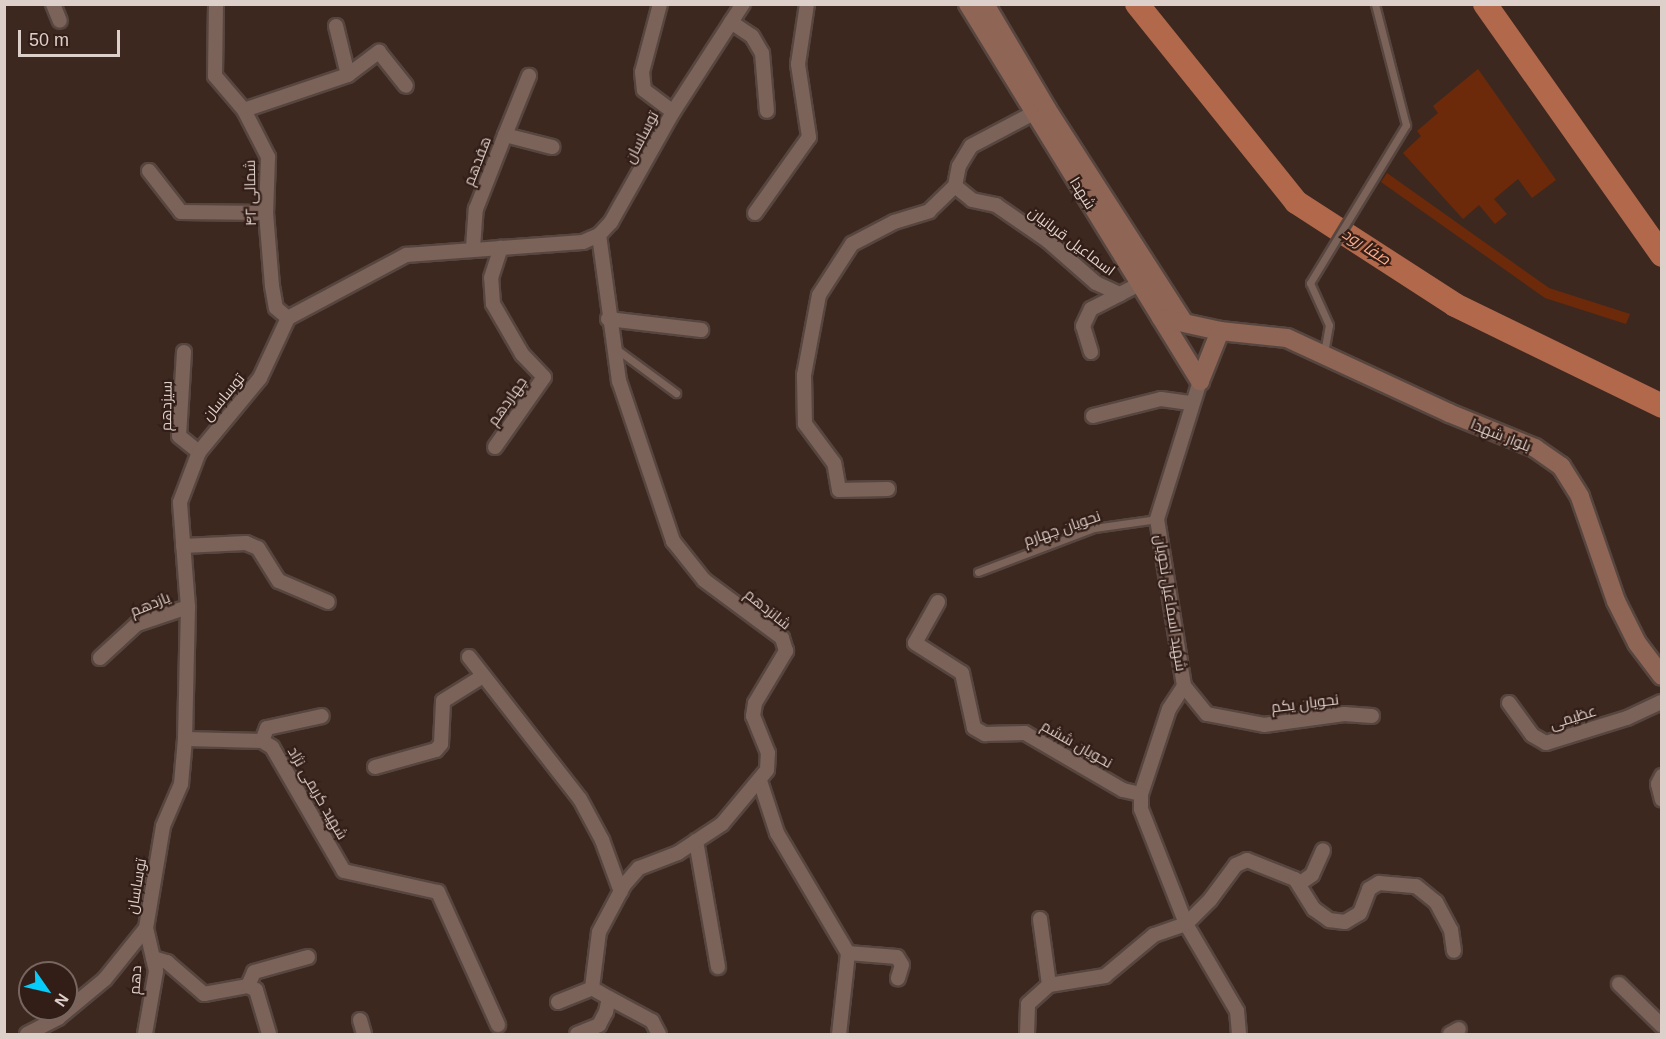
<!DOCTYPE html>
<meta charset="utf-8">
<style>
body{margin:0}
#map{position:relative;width:1666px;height:1039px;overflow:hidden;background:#3d2820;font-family:Helvetica,Cairo,sans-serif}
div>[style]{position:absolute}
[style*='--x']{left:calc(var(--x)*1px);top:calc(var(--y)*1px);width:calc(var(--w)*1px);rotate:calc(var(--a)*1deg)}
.river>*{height:24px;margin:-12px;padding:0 12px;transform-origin:12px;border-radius:12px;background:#b1684b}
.building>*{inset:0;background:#6c2a0a}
.roads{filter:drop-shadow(2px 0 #57463f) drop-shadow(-2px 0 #57463f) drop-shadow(0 2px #57463f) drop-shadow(0 -2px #57463f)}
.service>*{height:7px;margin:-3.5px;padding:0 3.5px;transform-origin:3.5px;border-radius:3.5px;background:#7b635a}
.minor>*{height:14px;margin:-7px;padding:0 7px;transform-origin:7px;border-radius:7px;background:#7b635a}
.secondary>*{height:18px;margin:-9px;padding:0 9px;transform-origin:9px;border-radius:9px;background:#8f6555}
span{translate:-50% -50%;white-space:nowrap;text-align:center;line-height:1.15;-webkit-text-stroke:4.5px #331e17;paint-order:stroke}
.street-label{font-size:15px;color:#ddcfca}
.water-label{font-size:16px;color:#faa988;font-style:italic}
.frame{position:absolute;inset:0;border:6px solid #ddcfca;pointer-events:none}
.north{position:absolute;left:18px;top:961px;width:60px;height:60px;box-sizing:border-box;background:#331e17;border:2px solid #77655f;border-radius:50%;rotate:124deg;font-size:16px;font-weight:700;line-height:24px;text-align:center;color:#ddcfca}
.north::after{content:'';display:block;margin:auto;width:21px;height:27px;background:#07cbf9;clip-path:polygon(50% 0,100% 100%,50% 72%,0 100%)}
.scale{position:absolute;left:18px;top:30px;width:102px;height:27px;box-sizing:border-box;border:3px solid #ddcfca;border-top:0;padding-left:8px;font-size:18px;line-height:21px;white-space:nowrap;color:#ddcfca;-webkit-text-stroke:4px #331e17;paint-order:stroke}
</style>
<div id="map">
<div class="river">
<div style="--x:1137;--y:4;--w:254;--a:51.2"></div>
<div style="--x:1296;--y:202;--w:189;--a:32.9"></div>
<div style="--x:1455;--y:305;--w:230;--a:26"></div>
<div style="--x:1485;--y:4;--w:307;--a:54.8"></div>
</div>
<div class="building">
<div style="clip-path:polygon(1478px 69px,1556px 180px,1532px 198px,1518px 179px,1494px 199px,1507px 214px,1495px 224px,1479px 205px,1463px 219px,1403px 153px,1421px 136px,1417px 131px,1438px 113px,1433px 106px)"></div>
<div style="clip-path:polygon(1387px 173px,1549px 288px,1630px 314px,1626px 324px,1545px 298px,1381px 182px)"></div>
</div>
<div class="roads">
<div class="service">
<div style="--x:615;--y:348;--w:76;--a:36.4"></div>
<div style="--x:1324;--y:353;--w:28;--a:-80"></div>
<div style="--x:1329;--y:325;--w:46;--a:-114.3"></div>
<div style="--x:1310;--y:283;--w:185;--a:-58.7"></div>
<div style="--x:1406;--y:125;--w:125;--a:-104.4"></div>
<div style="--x:978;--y:572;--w:124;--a:-20.8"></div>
<div style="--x:1094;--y:528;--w:64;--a:-8.1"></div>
</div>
<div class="minor">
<div style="--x:53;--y:4;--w:18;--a:68"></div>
<div style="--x:216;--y:4;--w:72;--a:90.8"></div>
<div style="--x:215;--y:76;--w:45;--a:49.5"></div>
<div style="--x:244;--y:110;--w:53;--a:62.9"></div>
<div style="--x:268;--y:157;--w:56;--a:92"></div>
<div style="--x:266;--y:213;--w:73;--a:85.3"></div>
<div style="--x:272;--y:286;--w:22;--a:80"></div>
<div style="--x:276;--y:308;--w:16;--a:40"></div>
<div style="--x:660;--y:4;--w:70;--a:104.8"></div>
<div style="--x:642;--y:72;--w:18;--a:84"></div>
<div style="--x:644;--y:90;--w:36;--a:37"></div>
<div style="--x:731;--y:22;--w:25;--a:34"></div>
<div style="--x:752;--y:36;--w:20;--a:60"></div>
<div style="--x:762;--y:53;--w:58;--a:85.1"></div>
<div style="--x:336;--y:26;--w:50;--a:76.2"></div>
<div style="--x:244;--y:110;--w:110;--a:-18.6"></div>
<div style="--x:348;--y:75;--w:39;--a:-37"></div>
<div style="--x:379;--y:52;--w:43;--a:51.5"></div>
<div style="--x:505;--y:135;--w:64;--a:-67.9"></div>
<div style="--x:149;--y:171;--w:52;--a:52"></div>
<div style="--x:181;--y:212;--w:85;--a:0.7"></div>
<div style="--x:955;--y:186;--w:22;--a:39"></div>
<div style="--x:972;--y:200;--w:25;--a:12"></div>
<div style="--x:996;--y:205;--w:63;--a:34.7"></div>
<div style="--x:1048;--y:241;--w:64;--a:41.2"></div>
<div style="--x:1096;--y:283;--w:26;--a:25"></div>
<div style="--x:1120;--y:294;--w:22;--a:-27"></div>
<div style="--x:755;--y:213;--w:93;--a:-54.6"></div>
<div style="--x:809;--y:137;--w:74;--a:-98.6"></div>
<div style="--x:798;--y:64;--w:61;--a:-81.5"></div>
<div style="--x:473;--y:248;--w:39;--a:-86"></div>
<div style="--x:476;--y:209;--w:79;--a:-68.6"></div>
<div style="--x:505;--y:135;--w:49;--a:14.3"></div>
<div style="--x:608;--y:319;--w:94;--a:6.7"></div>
<div style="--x:184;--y:352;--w:84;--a:93.4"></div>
<div style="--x:179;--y:436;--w:26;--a:39"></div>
<div style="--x:1091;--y:352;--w:27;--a:-107"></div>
<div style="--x:1083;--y:326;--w:19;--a:-65"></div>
<div style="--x:1091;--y:309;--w:33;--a:-27"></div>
<div style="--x:1200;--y:381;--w:145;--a:107.3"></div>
<div style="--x:1157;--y:519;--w:169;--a:80.8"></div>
<div style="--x:1184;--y:686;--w:27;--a:123"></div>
<div style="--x:1169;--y:709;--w:89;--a:108.2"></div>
<div style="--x:1141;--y:794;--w:15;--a:90"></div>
<div style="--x:1141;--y:809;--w:123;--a:68.6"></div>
<div style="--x:1186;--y:924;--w:101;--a:59.6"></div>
<div style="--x:1237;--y:1011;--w:23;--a:85"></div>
<div style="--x:1093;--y:416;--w:70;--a:-14"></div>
<div style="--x:1161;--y:399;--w:29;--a:8"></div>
<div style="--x:495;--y:447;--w:85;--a:-55"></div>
<div style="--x:544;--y:377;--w:32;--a:-134"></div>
<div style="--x:522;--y:354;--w:58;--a:-120.1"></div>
<div style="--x:493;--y:304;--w:26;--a:-94"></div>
<div style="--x:491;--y:278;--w:32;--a:-72"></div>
<div style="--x:888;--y:489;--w:49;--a:178.8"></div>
<div style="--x:839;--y:490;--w:27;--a:-100"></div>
<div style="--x:834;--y:463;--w:49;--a:-126.6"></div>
<div style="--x:805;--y:424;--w:49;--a:-91.2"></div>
<div style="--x:804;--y:375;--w:81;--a:-79.4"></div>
<div style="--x:819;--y:295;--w:61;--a:-57.1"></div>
<div style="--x:852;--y:244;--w:47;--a:-27.6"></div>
<div style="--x:894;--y:222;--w:37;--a:-17"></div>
<div style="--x:929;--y:211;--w:36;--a:-44"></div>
<div style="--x:955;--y:186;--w:20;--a:-79"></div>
<div style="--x:959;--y:166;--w:23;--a:-59"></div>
<div style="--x:971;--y:146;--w:81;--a:-27.8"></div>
<div style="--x:183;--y:546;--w:63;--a:-2.7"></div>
<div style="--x:246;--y:543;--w:13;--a:23"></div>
<div style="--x:258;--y:548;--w:39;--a:58"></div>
<div style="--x:279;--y:581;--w:53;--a:23.2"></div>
<div style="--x:938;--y:602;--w:47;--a:119.3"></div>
<div style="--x:915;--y:643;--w:56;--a:32.6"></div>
<div style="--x:962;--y:673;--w:56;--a:77.7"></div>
<div style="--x:974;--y:728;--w:13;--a:29"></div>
<div style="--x:985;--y:734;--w:40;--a:-1.4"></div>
<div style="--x:1025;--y:733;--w:113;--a:30.2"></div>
<div style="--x:1123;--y:790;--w:18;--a:13"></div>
<div style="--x:469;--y:657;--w:180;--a:52"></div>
<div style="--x:580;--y:799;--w:47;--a:61.8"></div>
<div style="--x:602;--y:840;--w:55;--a:69.9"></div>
<div style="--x:100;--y:658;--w:50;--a:-42.6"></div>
<div style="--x:137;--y:624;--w:54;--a:-18.4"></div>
<div style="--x:1184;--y:686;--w:36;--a:51"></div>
<div style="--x:1207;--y:714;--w:58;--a:10.9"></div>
<div style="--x:1264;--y:725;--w:81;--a:-7.8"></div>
<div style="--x:1344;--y:714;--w:28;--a:4"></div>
<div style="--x:1509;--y:703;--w:39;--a:54"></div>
<div style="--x:1532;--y:735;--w:16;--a:30"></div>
<div style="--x:1546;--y:743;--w:85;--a:-17.2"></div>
<div style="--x:1627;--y:718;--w:38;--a:-25"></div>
<div style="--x:185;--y:739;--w:77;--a:1.5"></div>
<div style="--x:262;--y:741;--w:12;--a:31"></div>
<div style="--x:272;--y:747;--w:143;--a:59.9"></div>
<div style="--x:344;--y:871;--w:96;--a:12.6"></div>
<div style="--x:438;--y:892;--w:146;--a:65.7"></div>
<div style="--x:262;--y:741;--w:14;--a:-69"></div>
<div style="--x:267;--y:728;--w:56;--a:-12.3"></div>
<div style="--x:375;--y:767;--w:63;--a:-15.6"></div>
<div style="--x:436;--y:750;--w:8;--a:-50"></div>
<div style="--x:441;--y:744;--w:43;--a:-87.3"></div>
<div style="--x:443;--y:701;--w:47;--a:-32"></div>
<div style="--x:1662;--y:776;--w:9;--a:117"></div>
<div style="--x:1658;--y:784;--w:16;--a:76"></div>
<div style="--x:760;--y:781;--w:55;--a:71.9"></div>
<div style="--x:777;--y:833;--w:139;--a:59.4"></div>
<div style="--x:848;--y:953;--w:81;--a:96.3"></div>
<div style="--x:696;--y:841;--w:128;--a:80.1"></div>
<div style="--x:1299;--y:884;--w:16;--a:-35"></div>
<div style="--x:1312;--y:875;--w:27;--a:-66"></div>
<div style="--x:1040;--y:919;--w:67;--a:82.2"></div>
<div style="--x:848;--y:953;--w:49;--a:4.7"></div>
<div style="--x:897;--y:957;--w:9;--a:58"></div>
<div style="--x:902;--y:965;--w:14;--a:107"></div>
<div style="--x:153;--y:958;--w:15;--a:16"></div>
<div style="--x:167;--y:962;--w:49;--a:40.9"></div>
<div style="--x:204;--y:994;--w:45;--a:-10.3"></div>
<div style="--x:248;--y:986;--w:9;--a:27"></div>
<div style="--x:256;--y:990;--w:46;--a:73.5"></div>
<div style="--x:1619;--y:984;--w:60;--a:44.3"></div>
<div style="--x:248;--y:986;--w:15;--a:-67"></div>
<div style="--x:254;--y:972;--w:56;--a:-15.5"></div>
<div style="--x:609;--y:998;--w:49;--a:28.1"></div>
<div style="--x:652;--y:1021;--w:15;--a:62"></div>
<div style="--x:558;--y:1002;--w:37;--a:-22"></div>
<div style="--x:360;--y:1020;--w:15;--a:74"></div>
<div style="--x:27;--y:1034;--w:35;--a:-27"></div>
<div style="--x:58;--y:1018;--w:61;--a:-39.7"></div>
<div style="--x:105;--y:979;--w:65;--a:-51.2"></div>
<div style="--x:146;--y:928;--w:103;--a:-80.5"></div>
<div style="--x:163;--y:826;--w:46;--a:-66.8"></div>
<div style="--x:181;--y:784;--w:45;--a:-84.9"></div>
<div style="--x:185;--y:739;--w:132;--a:-88.7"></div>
<div style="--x:188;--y:607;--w:105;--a:-94.4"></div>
<div style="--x:180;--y:502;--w:53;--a:-69.2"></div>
<div style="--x:199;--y:452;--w:96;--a:-50.5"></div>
<div style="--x:260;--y:378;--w:66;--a:-65"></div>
<div style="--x:288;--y:318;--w:134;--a:-28.1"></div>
<div style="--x:406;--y:255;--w:177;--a:-4.2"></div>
<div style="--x:583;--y:242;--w:17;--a:-24"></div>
<div style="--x:599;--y:235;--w:18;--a:-47"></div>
<div style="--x:611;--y:222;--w:126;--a:-60.6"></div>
<div style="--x:673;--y:112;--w:129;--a:-57.1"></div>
<div style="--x:145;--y:1034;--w:64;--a:-80.1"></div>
<div style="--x:156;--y:971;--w:44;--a:-103.1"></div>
<div style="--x:577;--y:1034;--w:24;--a:-22"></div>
<div style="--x:599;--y:1025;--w:15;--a:-62"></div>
<div style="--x:606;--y:1012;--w:14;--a:-78"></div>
<div style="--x:609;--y:998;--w:20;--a:-150"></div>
<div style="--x:592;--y:988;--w:56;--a:-82.9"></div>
<div style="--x:599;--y:932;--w:53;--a:-62"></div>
<div style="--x:624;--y:885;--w:23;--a:-49"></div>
<div style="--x:639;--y:868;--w:42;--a:-21"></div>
<div style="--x:678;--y:853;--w:53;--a:-33.4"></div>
<div style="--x:722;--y:824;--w:70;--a:-50.2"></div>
<div style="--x:767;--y:770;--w:17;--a:-87"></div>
<div style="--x:768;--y:753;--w:40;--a:-112"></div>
<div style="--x:753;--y:716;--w:13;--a:-81"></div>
<div style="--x:755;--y:703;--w:61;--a:-59.2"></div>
<div style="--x:786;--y:651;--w:14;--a:-107"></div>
<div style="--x:782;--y:638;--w:97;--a:-143.4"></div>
<div style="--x:704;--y:580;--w:50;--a:-128.5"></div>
<div style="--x:673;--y:541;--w:169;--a:-108.6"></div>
<div style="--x:619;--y:381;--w:147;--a:-97.8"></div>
<div style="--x:1027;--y:1034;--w:30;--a:-88"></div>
<div style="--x:1028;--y:1004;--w:28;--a:-42"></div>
<div style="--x:1049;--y:985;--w:57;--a:-9.1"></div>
<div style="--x:1105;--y:976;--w:64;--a:-39.9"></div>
<div style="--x:1154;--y:935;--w:34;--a:-19"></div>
<div style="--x:1186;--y:924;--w:34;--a:-45"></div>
<div style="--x:1210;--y:900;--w:44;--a:-53.4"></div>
<div style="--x:1236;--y:865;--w:12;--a:-24"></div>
<div style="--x:1247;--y:860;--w:52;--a:21.6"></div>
<div style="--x:1295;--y:879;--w:36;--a:58"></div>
<div style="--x:1314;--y:909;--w:19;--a:36"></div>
<div style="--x:1329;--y:920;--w:16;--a:7"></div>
<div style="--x:1345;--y:922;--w:17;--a:-31"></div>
<div style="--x:1360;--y:913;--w:26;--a:-69"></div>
<div style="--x:1369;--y:889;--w:12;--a:-31"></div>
<div style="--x:1379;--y:883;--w:37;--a:5"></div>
<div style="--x:1416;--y:886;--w:26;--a:39"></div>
<div style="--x:1436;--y:902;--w:32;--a:62"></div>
<div style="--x:1451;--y:930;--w:21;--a:82"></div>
<div style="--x:1450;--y:1034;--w:10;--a:-29"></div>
</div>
<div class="secondary">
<div style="--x:968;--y:4;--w:443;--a:58.4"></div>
<div style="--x:985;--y:4;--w:122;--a:59.4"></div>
<div style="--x:1047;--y:109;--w:253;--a:57.3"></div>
<div style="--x:1161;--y:318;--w:60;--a:12.4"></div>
<div style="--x:1220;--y:331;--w:67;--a:6"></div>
<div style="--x:1287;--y:338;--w:179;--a:24.8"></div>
<div style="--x:1449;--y:413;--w:93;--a:22.1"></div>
<div style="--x:1535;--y:448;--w:32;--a:35"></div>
<div style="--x:1561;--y:466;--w:36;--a:58"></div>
<div style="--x:1580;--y:497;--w:110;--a:70.9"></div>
<div style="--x:1616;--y:601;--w:47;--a:63.4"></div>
<div style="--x:1637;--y:643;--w:41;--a:52.9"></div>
<div style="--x:1200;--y:381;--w:54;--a:-68.2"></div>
</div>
</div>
<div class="street-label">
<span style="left:641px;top:137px;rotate:-62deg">توساسان</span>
<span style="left:477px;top:161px;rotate:-69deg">هفدهم</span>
<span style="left:250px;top:193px;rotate:-91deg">شمالی ۴۲</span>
<span style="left:1083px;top:193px;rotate:58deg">شهدا</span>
<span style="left:1072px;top:241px;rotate:37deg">اسماعیل قربانیان</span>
<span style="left:223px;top:397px;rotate:-50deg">توساسان</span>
<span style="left:507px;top:401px;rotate:-55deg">چهاردهم</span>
<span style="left:166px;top:406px;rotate:-89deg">سیزدهم</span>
<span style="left:1501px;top:435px;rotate:22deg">بلوار شهدا</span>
<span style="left:1062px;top:528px;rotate:-19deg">نحویان چهارم</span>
<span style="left:1171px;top:603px;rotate:81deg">شهید اسماعیل نحویان</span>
<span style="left:150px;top:604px;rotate:-22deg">یازدهم</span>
<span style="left:768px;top:609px;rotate:39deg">شانزدهم</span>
<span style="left:1305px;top:703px;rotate:-7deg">نحویان یکم</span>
<span style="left:1573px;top:717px;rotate:-17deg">عظیمی</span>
<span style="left:1077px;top:744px;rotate:30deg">نحویان ششم</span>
<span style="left:318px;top:793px;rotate:60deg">شهید کریمی نژاد</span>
<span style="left:136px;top:886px;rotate:-80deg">توساسان</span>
<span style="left:135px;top:980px;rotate:-86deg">دهم</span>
</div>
<div class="water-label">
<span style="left:1366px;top:247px;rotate:33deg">صفا رود</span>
</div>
<div class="frame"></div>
<div class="north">N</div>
<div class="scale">50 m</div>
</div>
